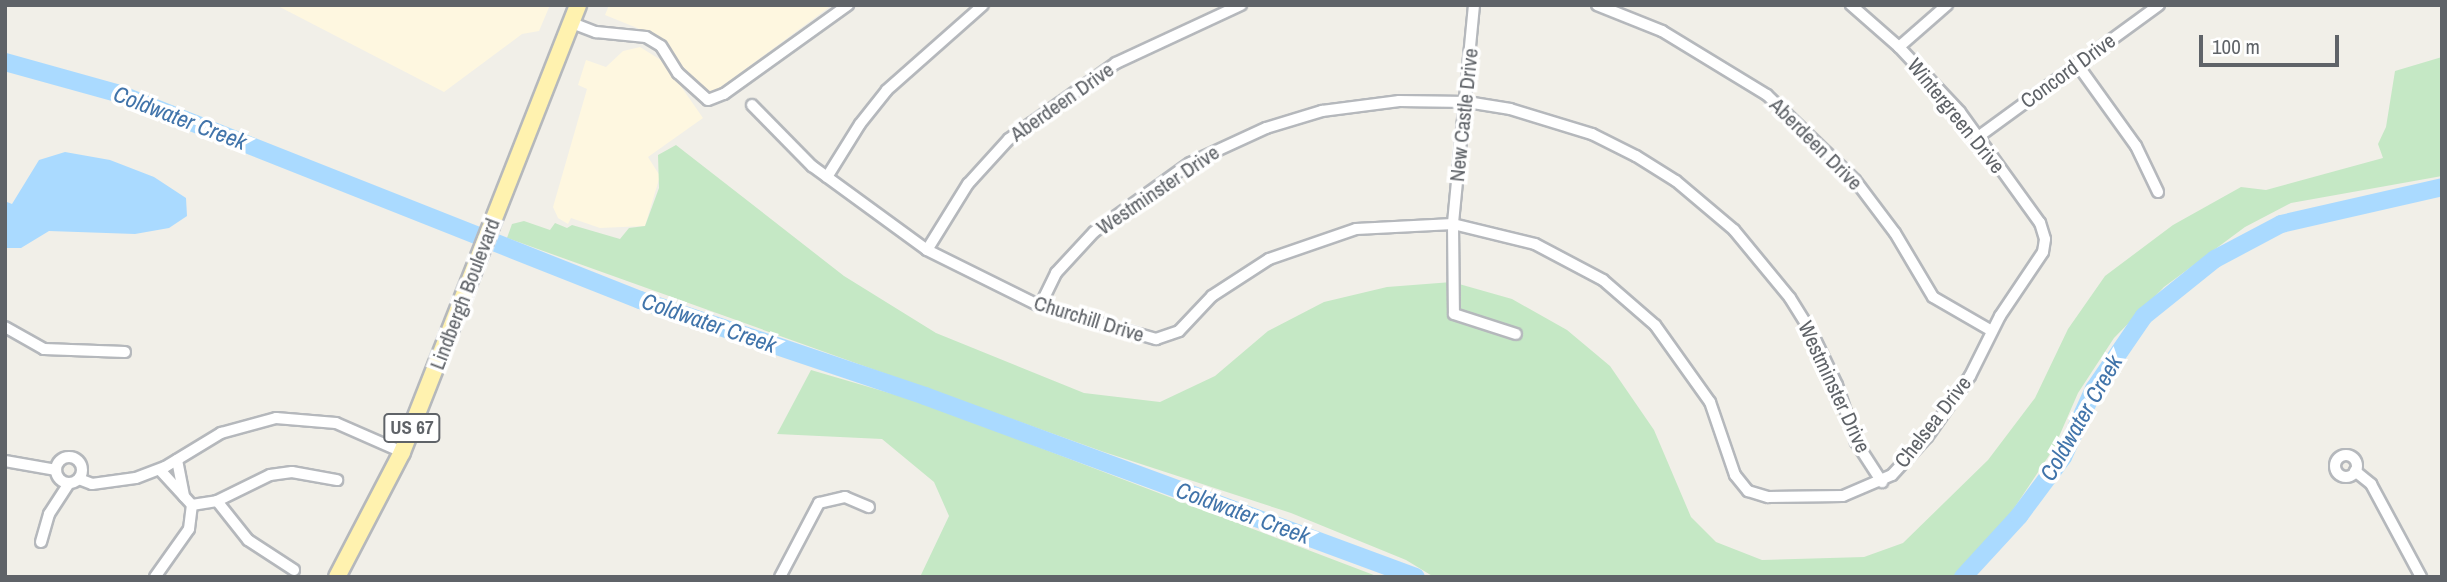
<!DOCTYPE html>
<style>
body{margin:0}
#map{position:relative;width:2447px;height:582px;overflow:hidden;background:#f1efe8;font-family:"Archivo Narrow",sans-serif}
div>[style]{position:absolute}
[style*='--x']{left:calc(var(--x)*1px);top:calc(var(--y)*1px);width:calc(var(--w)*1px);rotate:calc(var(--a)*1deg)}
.commercial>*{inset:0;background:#fef7e0}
.green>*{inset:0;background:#c5e8c5}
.water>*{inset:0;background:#aadaff}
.river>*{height:18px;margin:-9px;padding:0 9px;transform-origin:9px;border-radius:9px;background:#aadaff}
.roads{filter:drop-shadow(2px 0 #b5b8bc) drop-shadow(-2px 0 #b5b8bc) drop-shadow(0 2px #b5b8bc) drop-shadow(0 -2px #b5b8bc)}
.minor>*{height:10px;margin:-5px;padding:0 5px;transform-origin:5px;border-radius:5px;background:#fff}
.minor>.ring{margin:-5px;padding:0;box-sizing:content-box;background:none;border:10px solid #fff;border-radius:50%}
.primary>*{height:16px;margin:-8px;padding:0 8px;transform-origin:8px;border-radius:8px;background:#fff2af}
span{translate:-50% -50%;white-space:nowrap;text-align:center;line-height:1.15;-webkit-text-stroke:7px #fff;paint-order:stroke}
.shield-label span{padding:2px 5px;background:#fff;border:2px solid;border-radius:5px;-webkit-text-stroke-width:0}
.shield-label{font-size:19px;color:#5f6368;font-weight:700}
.street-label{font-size:21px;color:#5f6368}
.water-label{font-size:23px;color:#4174aa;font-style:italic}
.frame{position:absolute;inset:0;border:7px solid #5f6368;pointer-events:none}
.scale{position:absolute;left:2199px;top:35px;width:140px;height:32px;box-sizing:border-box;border:4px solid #5f6368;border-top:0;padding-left:9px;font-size:21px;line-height:24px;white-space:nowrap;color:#5f6368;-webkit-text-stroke:5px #fff;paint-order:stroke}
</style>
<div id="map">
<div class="commercial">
<div style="clip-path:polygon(276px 5px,550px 5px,539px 31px,522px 34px,444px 92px)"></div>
<div style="clip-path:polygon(609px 5px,832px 5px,710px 95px,652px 34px,605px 15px)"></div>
<div style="clip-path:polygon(640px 47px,664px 62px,703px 118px,648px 157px,660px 176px,645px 226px,600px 228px,571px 218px,568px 224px,558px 218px,553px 207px,587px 89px,578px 85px,586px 60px,606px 67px,623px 51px)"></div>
</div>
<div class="green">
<div style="clip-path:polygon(2442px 57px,2442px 176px,2291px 203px,2245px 227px,2164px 287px,2114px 338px,2078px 393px,2054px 448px,2007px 519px,1957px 577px,1434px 577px,1406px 560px,1291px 513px,1104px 452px,507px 238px,512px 224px,524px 221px,550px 230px,555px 223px,567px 228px,572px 225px,620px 239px,629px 228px,645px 226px,659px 188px,658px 155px,676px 145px,844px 276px,936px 333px,1084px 393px,1160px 402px,1215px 376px,1268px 331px,1324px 302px,1387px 287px,1452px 282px,1512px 299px,1567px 330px,1610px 366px,1654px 430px,1691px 517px,1716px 542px,1762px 560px,1864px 557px,1903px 543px,1988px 460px,2035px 398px,2068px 329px,2105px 276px,2173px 225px,2241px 187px,2266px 190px,2383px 158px,2378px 144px,2386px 127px,2395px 71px)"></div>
<div style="clip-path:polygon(811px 370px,920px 402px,1379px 577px,920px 577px,949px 516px,934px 482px,882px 439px,777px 434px)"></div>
</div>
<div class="water">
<div style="clip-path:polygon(65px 152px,110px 160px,154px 177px,186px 198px,187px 216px,169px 228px,135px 234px,49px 231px,21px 248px,5px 248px,5px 181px,7px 202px,12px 204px,39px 160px)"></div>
</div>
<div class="river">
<div style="--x:5;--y:62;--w:119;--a:15.5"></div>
<div style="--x:120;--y:94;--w:559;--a:21.61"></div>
<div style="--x:640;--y:300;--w:301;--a:18.6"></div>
<div style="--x:925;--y:396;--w:523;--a:20.24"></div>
<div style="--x:1963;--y:577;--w:83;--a:-47.4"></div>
<div style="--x:2019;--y:516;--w:74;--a:-53.3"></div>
<div style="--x:2063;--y:457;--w:75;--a:-65.5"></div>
<div style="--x:2094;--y:389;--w:88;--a:-55.6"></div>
<div style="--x:2144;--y:316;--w:91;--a:-38.8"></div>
<div style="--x:2215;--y:259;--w:75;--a:-27.9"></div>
<div style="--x:2281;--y:224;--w:165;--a:-12.9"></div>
</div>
<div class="roads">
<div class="minor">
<div style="--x:1474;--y:5;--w:220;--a:95.5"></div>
<div style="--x:1453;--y:224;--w:90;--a:89.4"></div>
<div style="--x:1454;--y:314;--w:65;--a:17.9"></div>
<div style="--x:1597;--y:5;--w:70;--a:21.8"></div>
<div style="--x:1662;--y:31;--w:123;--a:31.4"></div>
<div style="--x:1767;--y:95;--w:122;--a:44"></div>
<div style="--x:1855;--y:180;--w:66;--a:53"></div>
<div style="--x:1895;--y:233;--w:74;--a:59.3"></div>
<div style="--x:1933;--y:297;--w:68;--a:30"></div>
<div style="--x:572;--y:23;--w:26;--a:21"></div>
<div style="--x:596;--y:32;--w:50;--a:5.7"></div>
<div style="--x:646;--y:37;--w:17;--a:31"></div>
<div style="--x:661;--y:46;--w:32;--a:58"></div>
<div style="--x:678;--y:73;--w:40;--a:42"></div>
<div style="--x:708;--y:100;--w:17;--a:-21"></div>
<div style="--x:724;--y:94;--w:153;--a:-35.7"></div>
<div style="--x:1899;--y:47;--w:64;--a:-41.2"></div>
<div style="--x:2077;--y:64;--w:101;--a:54.3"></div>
<div style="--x:2136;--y:146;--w:51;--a:64.4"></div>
<div style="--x:752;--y:105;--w:86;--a:45.5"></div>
<div style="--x:812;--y:166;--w:142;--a:36.1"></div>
<div style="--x:927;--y:250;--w:126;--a:26.4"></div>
<div style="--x:1040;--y:306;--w:121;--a:15.9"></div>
<div style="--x:1156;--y:339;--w:24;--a:-19"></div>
<div style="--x:1179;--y:331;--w:48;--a:-46.7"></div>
<div style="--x:1212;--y:296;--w:68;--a:-33"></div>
<div style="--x:1269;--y:259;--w:92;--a:-19"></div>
<div style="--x:1356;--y:229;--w:97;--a:-3"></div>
<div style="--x:1453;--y:224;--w:84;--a:13.7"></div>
<div style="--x:1535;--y:244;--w:77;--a:27.9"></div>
<div style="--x:1603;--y:280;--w:69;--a:40.9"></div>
<div style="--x:1655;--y:325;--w:95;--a:54.5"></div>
<div style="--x:1710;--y:402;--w:77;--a:71.1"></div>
<div style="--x:1735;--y:475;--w:21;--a:51"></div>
<div style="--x:1748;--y:491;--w:21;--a:17"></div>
<div style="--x:1768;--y:497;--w:75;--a:-0.8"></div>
<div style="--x:1843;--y:496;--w:53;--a:-23.2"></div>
<div style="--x:1892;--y:475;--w:52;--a:-47.4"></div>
<div style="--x:1927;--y:437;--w:75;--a:-54.8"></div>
<div style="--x:1970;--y:376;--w:67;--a:-63.4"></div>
<div style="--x:2000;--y:316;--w:77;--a:-56.1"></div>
<div style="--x:2043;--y:252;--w:13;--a:-81"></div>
<div style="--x:2045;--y:239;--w:17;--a:-107"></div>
<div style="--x:2040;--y:223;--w:137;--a:-125.8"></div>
<div style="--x:1960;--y:112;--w:89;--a:-133.2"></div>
<div style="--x:1899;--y:47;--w:64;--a:-138.8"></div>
<div style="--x:1978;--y:137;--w:224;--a:-36.1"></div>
<div style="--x:827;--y:177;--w:62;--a:-58.1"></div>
<div style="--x:860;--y:124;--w:43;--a:-51.5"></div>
<div style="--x:887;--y:90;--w:128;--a:-41.5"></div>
<div style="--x:927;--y:250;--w:78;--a:-58.2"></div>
<div style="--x:968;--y:184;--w:61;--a:-47.7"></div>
<div style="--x:1009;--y:139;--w:131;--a:-35.4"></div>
<div style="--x:1116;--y:63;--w:138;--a:-24.9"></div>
<div style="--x:1040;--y:306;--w:37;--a:-64"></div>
<div style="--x:1056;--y:273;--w:56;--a:-47.2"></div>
<div style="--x:1094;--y:232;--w:118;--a:-35.7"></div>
<div style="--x:1190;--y:163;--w:84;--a:-24.7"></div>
<div style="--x:1266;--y:128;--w:59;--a:-16.9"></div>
<div style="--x:1322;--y:111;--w:78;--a:-7.4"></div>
<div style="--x:1399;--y:101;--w:68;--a:0.8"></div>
<div style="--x:1467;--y:102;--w:44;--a:9.2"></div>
<div style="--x:1510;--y:109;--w:86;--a:17"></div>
<div style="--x:1592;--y:134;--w:49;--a:26.6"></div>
<div style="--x:1636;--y:156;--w:47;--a:32"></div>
<div style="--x:1676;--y:181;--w:76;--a:40.2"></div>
<div style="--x:1734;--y:230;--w:88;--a:50.5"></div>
<div style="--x:1790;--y:298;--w:39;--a:58"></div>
<div style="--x:1811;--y:331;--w:60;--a:64.3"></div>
<div style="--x:1837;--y:385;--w:60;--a:71.6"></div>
<div style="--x:1856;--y:442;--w:48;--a:57"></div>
<div style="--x:5;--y:327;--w:45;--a:29.4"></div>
<div style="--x:44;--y:349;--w:81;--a:2.1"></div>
<div class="ring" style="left:2335px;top:455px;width:12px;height:12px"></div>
<div class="ring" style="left:56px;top:457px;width:16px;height:16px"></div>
<div style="--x:177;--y:460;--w:37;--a:79"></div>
<div style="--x:5;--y:461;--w:52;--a:10"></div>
<div style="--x:2355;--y:471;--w:21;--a:39"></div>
<div style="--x:2371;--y:484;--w:106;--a:61.7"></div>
<div style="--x:79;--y:479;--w:14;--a:21"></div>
<div style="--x:92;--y:484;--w:44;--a:-7.8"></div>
<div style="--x:136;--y:478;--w:31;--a:-21"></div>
<div style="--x:165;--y:467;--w:66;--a:-31.3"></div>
<div style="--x:221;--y:433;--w:57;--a:-15.3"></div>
<div style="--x:276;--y:418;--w:60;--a:4.8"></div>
<div style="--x:336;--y:423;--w:72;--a:23.7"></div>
<div style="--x:217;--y:501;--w:50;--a:51.5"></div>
<div style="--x:248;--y:540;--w:55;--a:33.1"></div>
<div style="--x:192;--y:505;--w:25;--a:-9"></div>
<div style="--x:217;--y:501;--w:59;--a:-26.1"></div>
<div style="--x:270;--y:475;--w:22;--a:-8"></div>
<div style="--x:292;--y:472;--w:46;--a:10.1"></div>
<div style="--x:41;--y:542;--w:29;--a:-74"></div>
<div style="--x:49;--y:514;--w:37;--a:-57"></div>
<div style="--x:155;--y:577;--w:59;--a:-54.7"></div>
<div style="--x:189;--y:529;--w:24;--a:-83"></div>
<div style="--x:192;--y:505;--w:47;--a:-132.4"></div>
<div style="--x:780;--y:577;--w:84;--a:-62.2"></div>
<div style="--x:819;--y:503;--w:27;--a:-13"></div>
<div style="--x:845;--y:497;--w:26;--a:23"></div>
</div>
<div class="primary">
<div style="--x:337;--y:577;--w:141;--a:-62.5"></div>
<div style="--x:402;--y:452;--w:480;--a:-68.5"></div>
</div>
</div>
<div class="shield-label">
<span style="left:412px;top:428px">US 67</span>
</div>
<div class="street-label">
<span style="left:2068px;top:71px;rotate:-36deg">Concord Drive</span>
<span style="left:1062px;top:102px;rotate:-35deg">Aberdeen Drive</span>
<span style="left:1464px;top:115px;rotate:-84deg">New Castle Drive</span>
<span style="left:1956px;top:116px;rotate:51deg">Wintergreen Drive</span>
<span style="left:1816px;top:144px;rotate:45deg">Aberdeen Drive</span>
<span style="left:1158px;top:190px;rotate:-34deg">Westminster Drive</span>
<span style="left:465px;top:294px;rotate:-69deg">Lindbergh Boulevard</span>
<span style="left:1089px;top:319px;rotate:17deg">Churchill Drive</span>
<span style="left:1834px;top:387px;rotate:65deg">Westminster Drive</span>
<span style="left:1933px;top:422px;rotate:-52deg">Chelsea Drive</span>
</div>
<div class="water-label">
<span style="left:180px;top:118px;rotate:21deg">Coldwater Creek</span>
<span style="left:709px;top:323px;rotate:19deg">Coldwater Creek</span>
<span style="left:2081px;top:418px;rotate:-60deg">Coldwater Creek</span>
<span style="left:1243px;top:513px;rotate:20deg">Coldwater Creek</span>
</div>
<div class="frame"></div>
<div class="scale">100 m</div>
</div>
